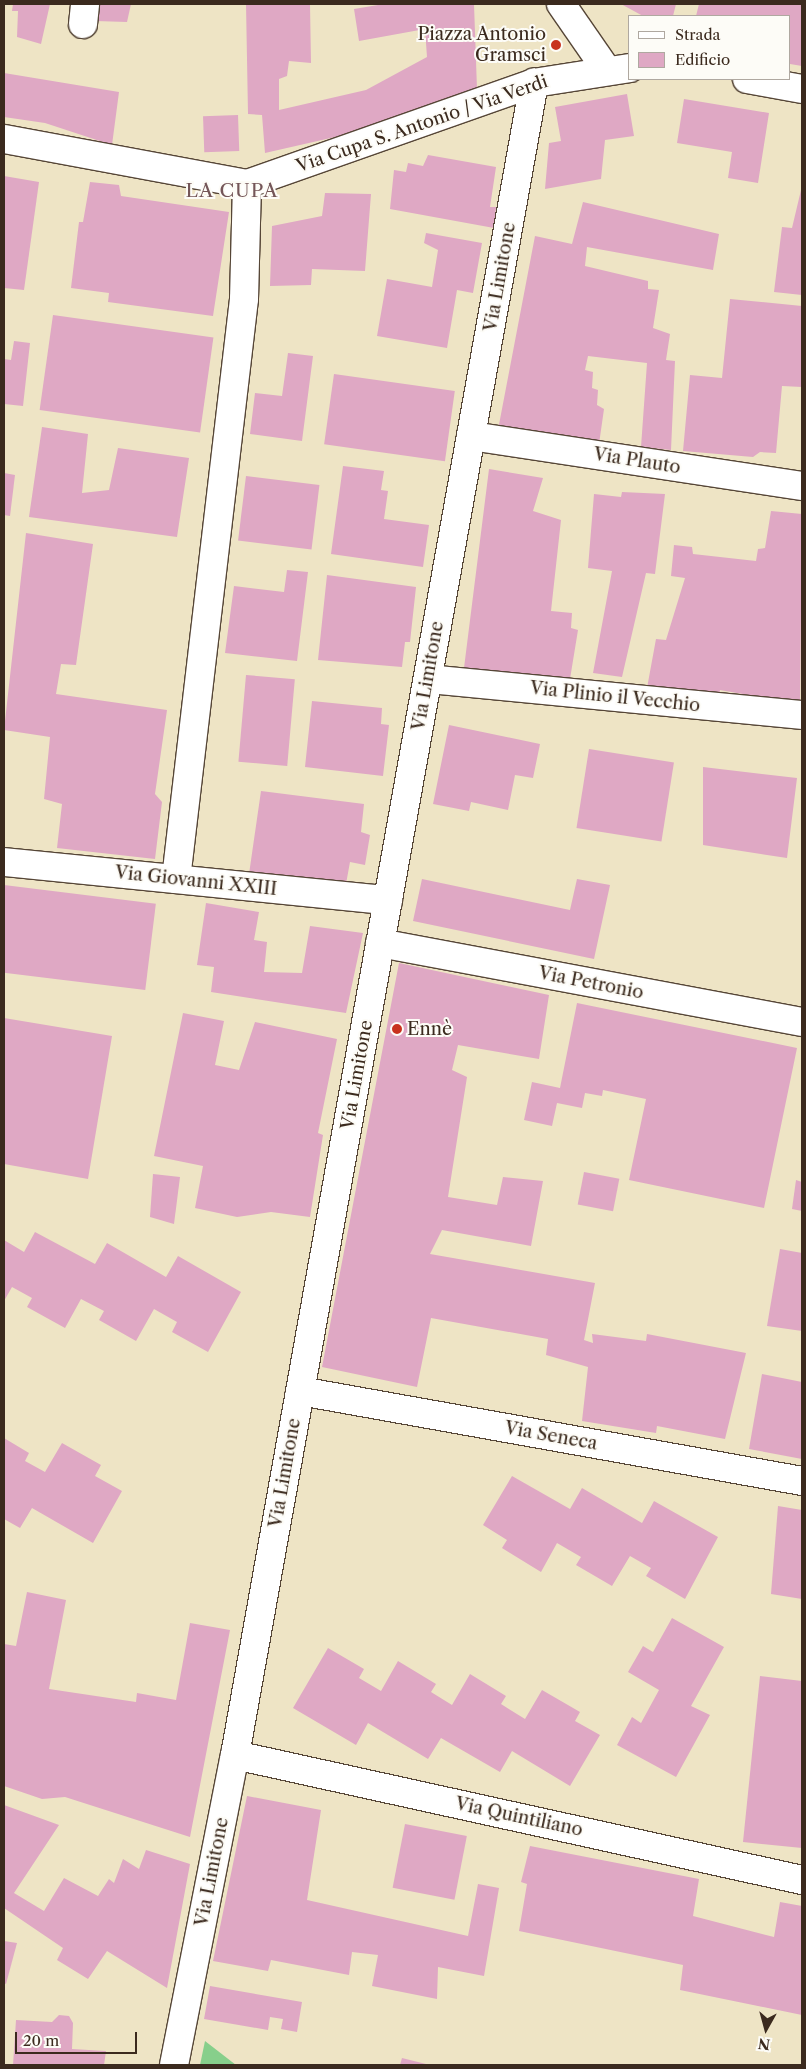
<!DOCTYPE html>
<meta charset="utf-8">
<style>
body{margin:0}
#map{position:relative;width:806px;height:2069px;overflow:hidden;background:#eee4c5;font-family:"Libre Caslon Text",serif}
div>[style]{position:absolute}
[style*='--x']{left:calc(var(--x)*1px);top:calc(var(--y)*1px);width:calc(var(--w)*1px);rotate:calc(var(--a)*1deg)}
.green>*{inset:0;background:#87cf8b}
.building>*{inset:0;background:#dfa8c4;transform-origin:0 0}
.roads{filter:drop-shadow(1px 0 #564637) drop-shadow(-1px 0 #564637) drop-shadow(0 1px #564637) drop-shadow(0 -1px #564637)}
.street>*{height:28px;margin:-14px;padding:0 14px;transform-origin:14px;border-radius:14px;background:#fff}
.secondary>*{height:28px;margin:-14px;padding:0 14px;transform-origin:14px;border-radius:14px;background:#fff}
.dots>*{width:14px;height:14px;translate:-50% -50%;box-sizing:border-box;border:2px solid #fdfcf7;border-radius:50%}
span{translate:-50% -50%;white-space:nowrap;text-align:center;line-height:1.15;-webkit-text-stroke:4px #fdfcf7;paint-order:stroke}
.poi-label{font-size:18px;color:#3b2a1e}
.right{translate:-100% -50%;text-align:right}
.left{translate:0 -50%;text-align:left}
.street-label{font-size:18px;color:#3b2a1e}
.neighbourhood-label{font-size:19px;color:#745658;letter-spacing:1px}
.frame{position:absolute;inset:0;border:5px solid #3b2a1e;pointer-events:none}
.legend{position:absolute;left:628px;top:15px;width:162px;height:65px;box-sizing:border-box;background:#fdfcf7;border:1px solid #afa8a0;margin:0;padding:6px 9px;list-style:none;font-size:15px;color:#3b2a1e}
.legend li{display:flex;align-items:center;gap:10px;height:25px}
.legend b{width:25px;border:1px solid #afa8a0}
.north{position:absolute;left:741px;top:2004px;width:50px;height:50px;-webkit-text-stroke:4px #fdfcf7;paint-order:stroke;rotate:187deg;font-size:14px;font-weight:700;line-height:20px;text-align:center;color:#3b2a1e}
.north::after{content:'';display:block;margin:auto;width:18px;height:22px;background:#3b2a1e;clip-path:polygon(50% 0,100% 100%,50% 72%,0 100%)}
.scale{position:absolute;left:15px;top:2032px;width:122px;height:22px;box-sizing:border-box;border:2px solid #3b2a1e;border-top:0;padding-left:6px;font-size:15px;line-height:18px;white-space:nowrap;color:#3b2a1e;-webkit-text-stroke:4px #fdfcf7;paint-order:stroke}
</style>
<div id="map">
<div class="green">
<div style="clip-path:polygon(205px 2041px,236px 2065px,200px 2065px)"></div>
</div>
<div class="building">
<div style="clip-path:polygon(13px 4px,50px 4px,41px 44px,17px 37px,18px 11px,12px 11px)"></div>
<div style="clip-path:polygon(96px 4px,131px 4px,127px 22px,95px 21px)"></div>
<div style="clip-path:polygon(246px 4px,310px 4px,311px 63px,289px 61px,287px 76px,279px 79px,279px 110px,366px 90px,427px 57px,425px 29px,359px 41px,354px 9px,384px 4px,474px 4px,477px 89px,379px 127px,265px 153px,262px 115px,248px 114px)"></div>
<div style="clip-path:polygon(621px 4px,676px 4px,673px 16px,643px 16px)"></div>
<div style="clip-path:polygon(699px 4px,802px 4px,802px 66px,790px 64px,790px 16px,696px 16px)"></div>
<div style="clip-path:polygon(4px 73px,119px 92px,112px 145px,45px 123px,4px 117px)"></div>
<div style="clip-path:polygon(627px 94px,634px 136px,605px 140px,601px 179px,545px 189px,549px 143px,561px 141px,555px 107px)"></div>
<div style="clip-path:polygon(684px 99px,769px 113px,758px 183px,728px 178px,732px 152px,677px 143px)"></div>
<div style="left:238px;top:115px;width:36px;height:35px;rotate:88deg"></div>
<div style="clip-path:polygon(428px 155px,496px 167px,490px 207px,496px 207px,494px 228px,390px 209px,394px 170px,406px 172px,408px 163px,423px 166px)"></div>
<div style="clip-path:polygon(4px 176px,39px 182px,24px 290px,4px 288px)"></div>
<div style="clip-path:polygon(90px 182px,119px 185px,121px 196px,229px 212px,213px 316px,108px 302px,109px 293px,71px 288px,79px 222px,83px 222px)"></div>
<div style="clip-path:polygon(801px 190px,802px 295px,774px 292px,782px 227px,792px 228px)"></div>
<div style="clip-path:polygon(325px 193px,371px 194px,365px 271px,312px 269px,311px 285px,270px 286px,272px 226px,322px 216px)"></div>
<div style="clip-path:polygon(583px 202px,719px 234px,713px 270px,587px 247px,585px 266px,648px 281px,648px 289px,659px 290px,653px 328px,670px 334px,666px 360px,675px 361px,671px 450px,641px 447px,647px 363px,588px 356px,585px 370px,593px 372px,592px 388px,598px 390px,597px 405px,604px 409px,599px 444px,497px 435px,535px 236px,572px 244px)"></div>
<div style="clip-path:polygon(426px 233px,482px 243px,473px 293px,457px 290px,447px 348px,377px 336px,387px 279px,432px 287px,438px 250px,424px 243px)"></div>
<div style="clip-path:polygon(730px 299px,802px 306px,802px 387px,782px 386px,776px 453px,760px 452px,753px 457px,683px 451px,690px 375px,722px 378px)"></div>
<div style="left:53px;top:315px;width:162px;height:96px;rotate:8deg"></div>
<div style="clip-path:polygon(14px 341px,30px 343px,23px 406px,4px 404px,4px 359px,11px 360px)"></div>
<div style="clip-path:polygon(288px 353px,313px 356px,302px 441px,250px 434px,255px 393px,282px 396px)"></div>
<div style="left:334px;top:374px;width:122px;height:71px;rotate:8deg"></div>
<div style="clip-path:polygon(42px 427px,88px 434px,82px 493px,109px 490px,118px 448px,189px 458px,177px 537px,29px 517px)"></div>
<div style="clip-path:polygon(343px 466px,384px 471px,381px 490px,388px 491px,384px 519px,429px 525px,423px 567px,331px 554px)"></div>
<div style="clip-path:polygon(489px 469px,543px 478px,533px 511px,561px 520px,551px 611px,572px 613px,571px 628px,578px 630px,570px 679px,464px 668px)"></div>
<div style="clip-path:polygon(4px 473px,15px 475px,10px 516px,4px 515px)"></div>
<div style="left:246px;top:476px;width:74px;height:65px;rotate:7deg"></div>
<div style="clip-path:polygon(622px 492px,665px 494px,655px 574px,646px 573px,622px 677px,593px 673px,612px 571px,588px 568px,594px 494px,621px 497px)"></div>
<div style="clip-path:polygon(771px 511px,802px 514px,800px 704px,720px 690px,719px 698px,647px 688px,656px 639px,666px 640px,685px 578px,671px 576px,674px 545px,692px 547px,693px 554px,756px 561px,758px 549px,765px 548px)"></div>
<div style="clip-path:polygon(26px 533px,93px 544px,76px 665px,61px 664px,56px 694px,167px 710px,155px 794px,162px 802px,155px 859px,57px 848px,62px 804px,44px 799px,50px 737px,4px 730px)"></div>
<div style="clip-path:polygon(287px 570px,308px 572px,297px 661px,225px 653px,234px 586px,284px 592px)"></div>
<div style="clip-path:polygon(327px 575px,416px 587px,410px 642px,405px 642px,402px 667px,318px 660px)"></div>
<div style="left:246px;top:675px;width:49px;height:87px;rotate:5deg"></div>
<div style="clip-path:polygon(312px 701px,382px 708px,381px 724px,389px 725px,383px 776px,305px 767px)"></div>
<div style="clip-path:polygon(449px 725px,540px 744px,533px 778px,515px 775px,508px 810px,471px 802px,469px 811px,433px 804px)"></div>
<div style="left:589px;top:749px;width:86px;height:80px;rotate:9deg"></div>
<div style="clip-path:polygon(703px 767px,797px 778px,787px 858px,703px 845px)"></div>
<div style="clip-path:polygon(261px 791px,364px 804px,361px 832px,370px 835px,365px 865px,350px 862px,346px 884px,249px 874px)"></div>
<div style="clip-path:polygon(422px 879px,570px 910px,577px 879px,610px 885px,594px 959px,413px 921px)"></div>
<div style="left:4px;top:885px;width:153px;height:87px;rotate:7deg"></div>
<div style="clip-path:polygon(206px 903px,259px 912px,254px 940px,267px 942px,264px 972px,302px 973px,310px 926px,363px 933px,346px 1013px,211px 992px,214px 967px,197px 965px)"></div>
<div style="clip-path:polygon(399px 963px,549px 995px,539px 1059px,458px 1045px,452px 1070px,467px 1077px,448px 1197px,497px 1205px,503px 1177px,543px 1181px,531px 1246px,442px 1230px,430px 1254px,595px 1283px,584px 1340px,593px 1343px,592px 1334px,646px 1341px,647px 1334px,746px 1353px,725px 1439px,657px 1426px,656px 1433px,582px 1421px,588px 1367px,546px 1355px,548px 1339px,431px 1318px,417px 1387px,322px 1367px)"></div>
<div style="clip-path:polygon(577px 1003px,797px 1048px,764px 1208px,629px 1180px,646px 1099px,603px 1090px,602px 1096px,585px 1093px,582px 1108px,557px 1103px,552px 1126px,524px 1120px,532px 1082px,560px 1088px)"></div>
<div style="clip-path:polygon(183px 1013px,224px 1021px,215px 1065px,239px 1070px,255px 1022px,337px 1039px,318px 1133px,323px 1135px,310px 1217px,271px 1212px,237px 1217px,195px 1208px,203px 1166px,154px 1156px)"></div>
<div style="clip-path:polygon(4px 1018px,112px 1036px,88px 1179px,4px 1164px)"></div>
<div style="left:584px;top:1172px;width:36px;height:33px;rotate:11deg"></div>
<div style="clip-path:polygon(153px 1174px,180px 1177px,174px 1224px,150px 1217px)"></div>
<div style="clip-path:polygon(796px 1180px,802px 1182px,802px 1211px,792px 1209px)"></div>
<div style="clip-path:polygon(35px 1232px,95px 1264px,107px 1243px,166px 1277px,178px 1256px,241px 1292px,208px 1352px,172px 1332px,177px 1322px,154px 1309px,136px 1341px,99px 1320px,104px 1311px,81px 1299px,65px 1328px,27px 1307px,32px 1298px,12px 1287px,4px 1301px,4px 1240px,24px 1252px)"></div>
<div style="clip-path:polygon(780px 1249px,802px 1253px,802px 1331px,767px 1326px)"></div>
<div style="clip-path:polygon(762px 1374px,802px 1382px,802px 1459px,749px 1449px)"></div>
<div style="clip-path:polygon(4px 1438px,29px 1453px,25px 1461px,45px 1472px,62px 1443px,101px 1465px,95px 1476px,122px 1491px,93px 1543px,32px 1508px,20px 1528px,4px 1519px)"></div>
<div style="clip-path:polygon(512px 1476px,570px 1509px,582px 1488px,642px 1523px,654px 1501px,718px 1537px,685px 1599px,646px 1576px,651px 1568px,630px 1556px,612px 1586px,576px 1565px,581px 1557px,557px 1543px,541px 1572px,502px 1548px,507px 1540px,483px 1525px)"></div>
<div style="clip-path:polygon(778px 1506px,802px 1510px,802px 1599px,771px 1594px)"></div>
<div style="clip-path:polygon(27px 1592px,66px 1600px,49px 1689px,136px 1702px,137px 1693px,176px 1700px,190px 1623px,230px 1630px,190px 1837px,65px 1797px,42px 1799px,4px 1786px,4px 1644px,16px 1646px)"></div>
<div style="clip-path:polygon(672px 1618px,724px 1647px,691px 1706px,710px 1715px,676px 1777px,617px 1745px,632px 1717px,641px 1723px,659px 1690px,628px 1672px,643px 1646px,653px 1652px)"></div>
<div style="clip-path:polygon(328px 1648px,364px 1669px,359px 1678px,381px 1691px,398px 1661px,436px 1684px,431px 1692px,452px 1705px,470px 1674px,506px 1696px,501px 1704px,525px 1719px,542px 1690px,580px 1712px,575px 1721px,600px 1735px,570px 1786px,512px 1751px,500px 1772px,441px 1738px,428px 1759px,368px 1723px,356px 1745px,293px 1708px)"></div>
<div style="clip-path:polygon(760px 1676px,802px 1681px,802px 1848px,743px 1842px)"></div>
<div style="clip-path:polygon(247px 1796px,321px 1810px,307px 1900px,468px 1936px,478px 1884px,499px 1888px,484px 1976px,438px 1967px,437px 1999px,372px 1986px,378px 1955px,352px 1952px,349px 1975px,271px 1960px,268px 1971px,213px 1961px)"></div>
<div style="clip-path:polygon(4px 1805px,59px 1825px,14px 1893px,44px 1911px,64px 1878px,98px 1896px,109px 1879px,114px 1883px,123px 1859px,139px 1869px,146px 1850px,190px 1864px,167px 1988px,107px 1951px,88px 1979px,57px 1960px,63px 1948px,4px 1908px)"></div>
<div style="left:405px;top:1824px;width:63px;height:65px;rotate:11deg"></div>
<div style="clip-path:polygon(530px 1846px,699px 1879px,693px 1916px,774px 1937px,780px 1902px,802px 1906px,802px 2015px,680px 1990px,683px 1965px,519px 1931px,527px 1884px,521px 1882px)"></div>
<div style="clip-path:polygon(4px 1941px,17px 1943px,6px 1984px,4px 1983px)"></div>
<div style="clip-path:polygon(210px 1986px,302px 2002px,297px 2032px,281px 2029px,283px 2019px,270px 2017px,268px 2030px,204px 2019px)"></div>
<div style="clip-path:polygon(59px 2015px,69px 2016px,73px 2023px,72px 2049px,106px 2051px,104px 2065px,13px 2065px,16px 2020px,52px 2022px)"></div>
<div style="clip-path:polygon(402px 2058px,430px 2065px,400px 2065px)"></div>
</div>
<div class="roads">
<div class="street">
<div style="--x:561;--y:4;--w:79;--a:55.3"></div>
<div style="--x:83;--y:24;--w:20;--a:-84"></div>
<div style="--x:471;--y:436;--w:335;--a:8.6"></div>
<div style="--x:428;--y:679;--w:376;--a:5.5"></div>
<div style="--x:4;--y:862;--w:386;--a:5.7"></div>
<div style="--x:176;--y:879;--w:584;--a:-83.31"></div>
<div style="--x:244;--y:299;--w:115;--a:-88.5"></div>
<div style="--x:380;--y:943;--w:429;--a:10.6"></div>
<div style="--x:300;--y:1391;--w:510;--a:10.16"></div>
<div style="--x:235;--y:1755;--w:581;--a:12.43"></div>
<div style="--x:174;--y:2065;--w:316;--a:-78.9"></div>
<div style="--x:235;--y:1755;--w:1699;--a:-79.86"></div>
</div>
<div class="secondary">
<div style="--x:747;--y:79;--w:56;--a:10.3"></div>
<div style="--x:4;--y:139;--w:247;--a:10.5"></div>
<div style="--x:247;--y:184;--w:304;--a:-19.4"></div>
<div style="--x:534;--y:83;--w:97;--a:-8.9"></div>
</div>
</div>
<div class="dots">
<div style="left:556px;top:45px;background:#c8321e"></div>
<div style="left:397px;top:1029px;background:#c8321e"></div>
</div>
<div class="poi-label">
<span class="right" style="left:546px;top:45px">Piazza Antonio<br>Gramsci</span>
<span class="left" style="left:407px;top:1029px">Ennè</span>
</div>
<div class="street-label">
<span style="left:422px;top:124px;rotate:-19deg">Via Cupa S. Antonio / Via Verdi</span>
<span style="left:500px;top:277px;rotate:-80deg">Via Limitone</span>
<span style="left:637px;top:461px;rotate:9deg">Via Plauto</span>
<span style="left:428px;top:676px;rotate:-80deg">Via Limitone</span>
<span style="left:615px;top:697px;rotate:6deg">Via Plinio il Vecchio</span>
<span style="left:196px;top:881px;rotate:6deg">Via Giovanni XXIII</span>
<span style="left:591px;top:983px;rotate:11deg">Via Petronio</span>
<span style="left:357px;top:1075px;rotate:-80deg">Via Limitone</span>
<span style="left:551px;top:1436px;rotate:10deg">Via Seneca</span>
<span style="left:285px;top:1473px;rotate:-80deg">Via Limitone</span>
<span style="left:519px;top:1817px;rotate:12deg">Via Quintiliano</span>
<span style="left:212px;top:1872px;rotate:-79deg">Via Limitone</span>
</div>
<div class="neighbourhood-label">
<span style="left:232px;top:191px">LA CUPA</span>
</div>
<div class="frame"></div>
<ul class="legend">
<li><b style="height:6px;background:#fff"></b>Strada</li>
<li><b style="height:14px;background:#dfa8c4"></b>Edificio</li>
</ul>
<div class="north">N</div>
<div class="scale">20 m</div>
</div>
